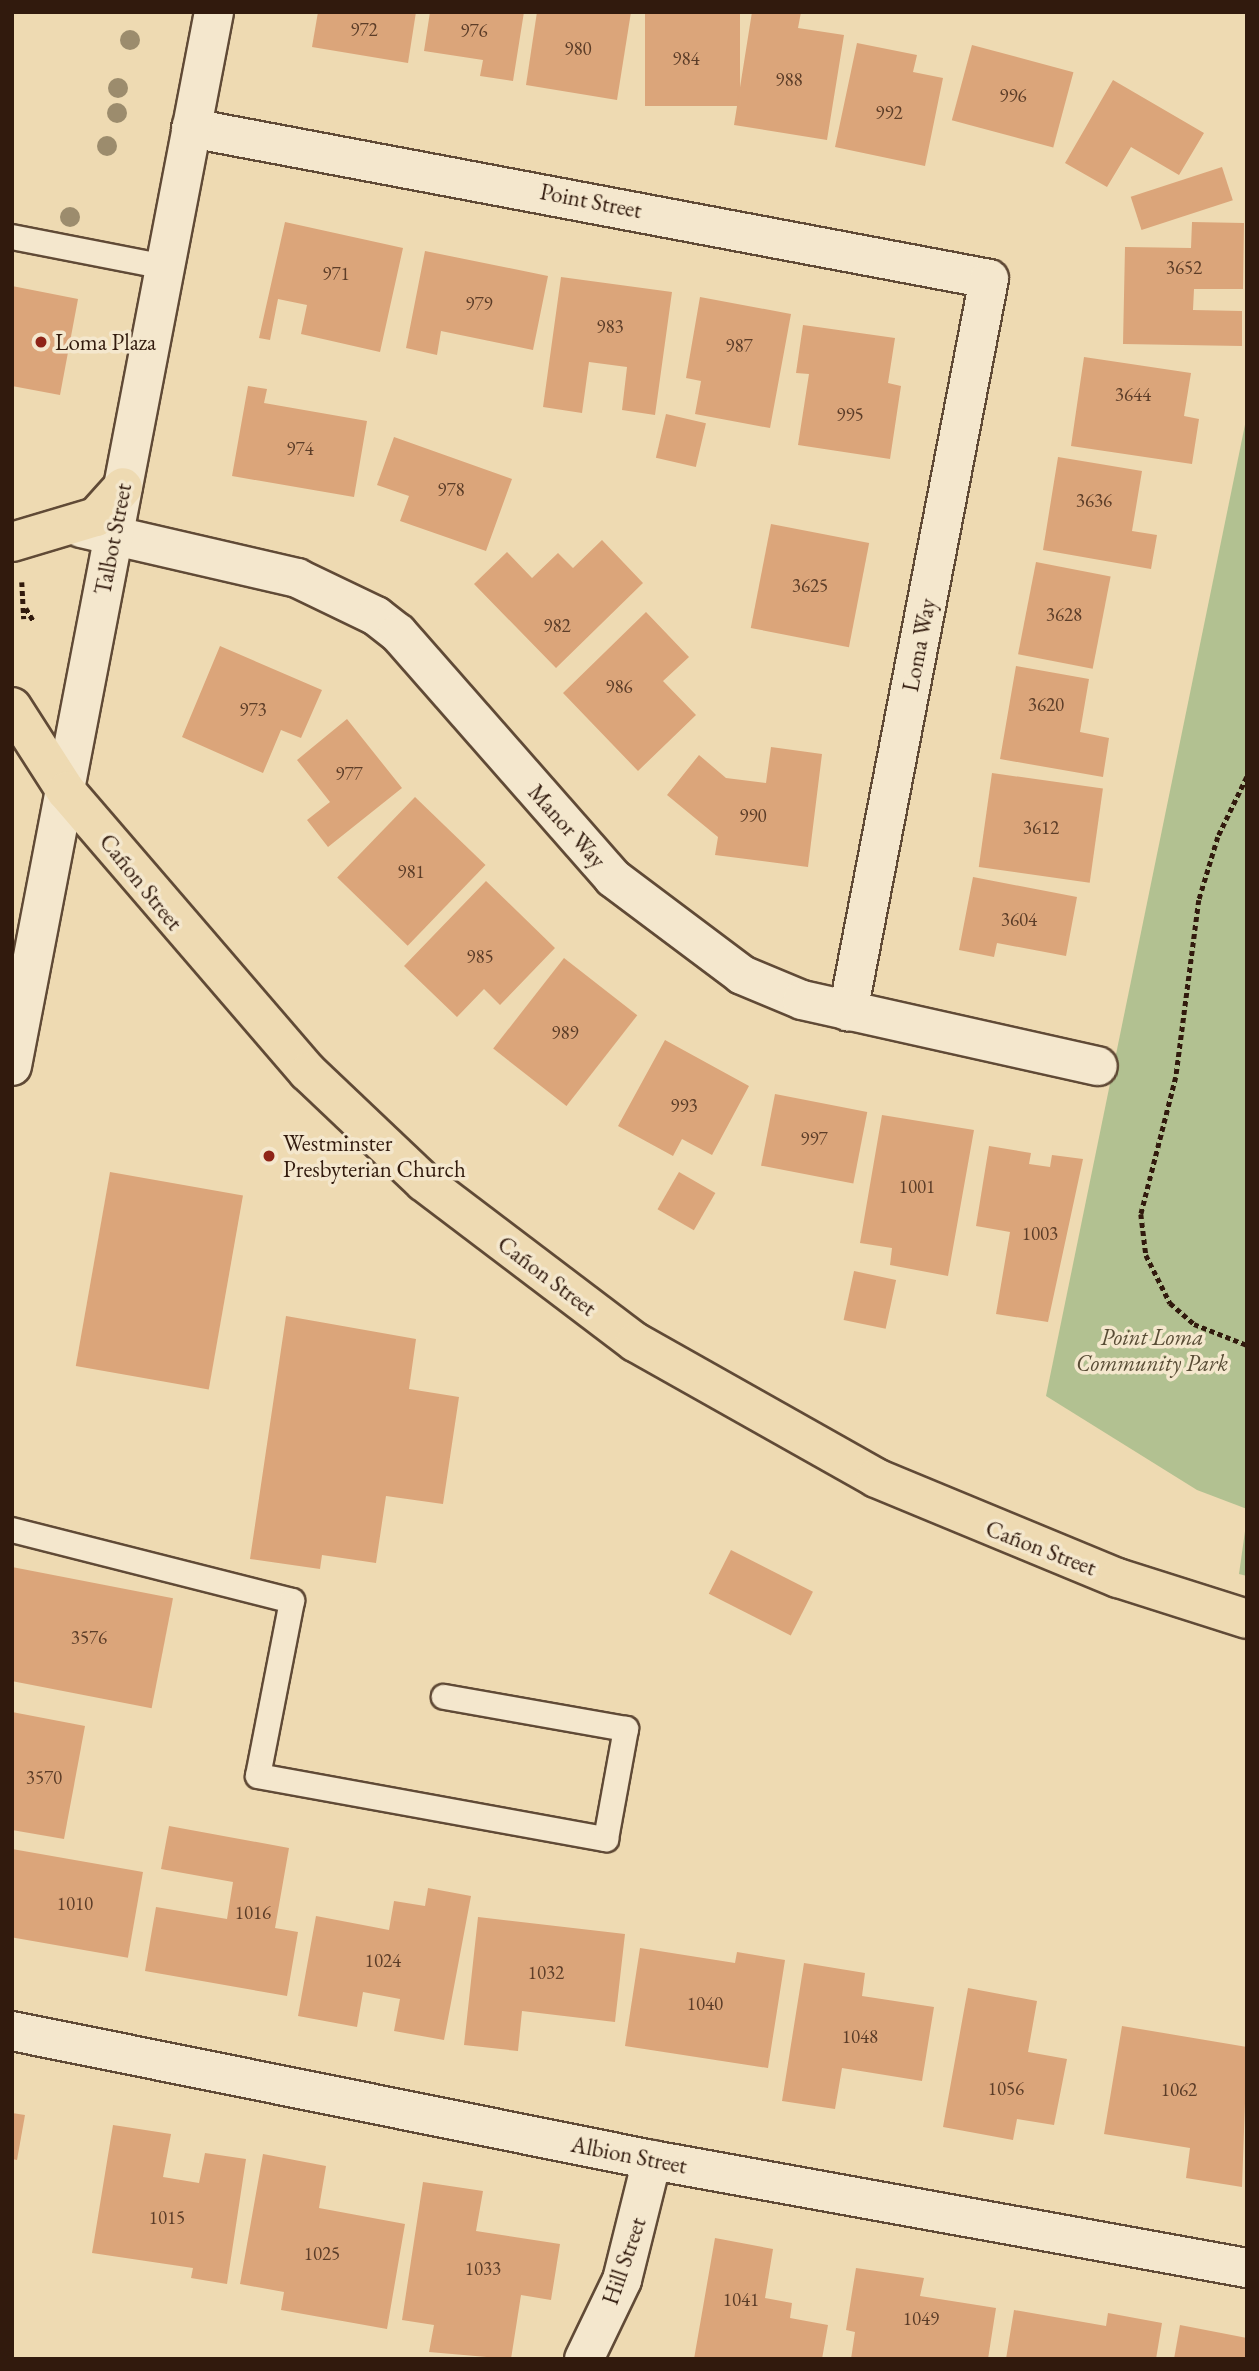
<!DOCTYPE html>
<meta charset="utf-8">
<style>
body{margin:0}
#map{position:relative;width:1259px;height:2371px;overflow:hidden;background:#eedab2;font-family:"EB Garamond",serif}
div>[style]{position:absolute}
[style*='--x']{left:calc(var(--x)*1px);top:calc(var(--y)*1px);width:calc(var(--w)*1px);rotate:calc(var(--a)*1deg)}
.green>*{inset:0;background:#b2c191}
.building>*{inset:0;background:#dba57a;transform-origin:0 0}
.path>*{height:4.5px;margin-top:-2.25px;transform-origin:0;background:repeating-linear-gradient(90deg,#311a0d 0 5px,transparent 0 8.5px)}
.roads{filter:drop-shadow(2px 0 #604a36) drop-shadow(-2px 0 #604a36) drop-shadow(0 2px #604a36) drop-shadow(0 -2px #604a36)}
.lane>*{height:24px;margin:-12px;padding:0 12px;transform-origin:12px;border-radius:12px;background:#f4e7cd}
.street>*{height:38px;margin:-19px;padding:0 19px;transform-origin:19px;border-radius:19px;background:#f4e7cd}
.secondary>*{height:38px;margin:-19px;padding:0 19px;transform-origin:19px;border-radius:19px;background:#f4e7cd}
.primary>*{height:38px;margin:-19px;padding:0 19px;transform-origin:19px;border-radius:19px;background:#eedab2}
.trees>*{width:20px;height:20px;margin:-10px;border-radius:50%;background:#9c8c6d}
.dots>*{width:19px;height:19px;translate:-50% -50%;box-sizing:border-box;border:4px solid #f4e7cd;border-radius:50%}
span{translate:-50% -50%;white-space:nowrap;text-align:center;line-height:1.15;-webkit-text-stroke:7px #f4e7cd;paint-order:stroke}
.number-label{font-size:19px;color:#5c3d28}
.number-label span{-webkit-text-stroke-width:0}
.street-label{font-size:23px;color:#311a0d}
.poi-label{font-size:23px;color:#311a0d}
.left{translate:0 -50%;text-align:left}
.park-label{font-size:23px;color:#584c35;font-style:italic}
.frame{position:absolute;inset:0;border:14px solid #311a0d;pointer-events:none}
</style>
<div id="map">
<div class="green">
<div style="clip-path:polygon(1247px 415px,1247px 1509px,1197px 1490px,1046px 1396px)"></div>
<div style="clip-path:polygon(1247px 1517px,1247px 1576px,1239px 1574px)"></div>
</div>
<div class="building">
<div style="clip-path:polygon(318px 12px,416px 12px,408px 63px,312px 47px)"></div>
<div style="clip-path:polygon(430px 12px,524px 12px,513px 81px,480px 76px,483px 60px,424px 51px)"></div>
<div style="clip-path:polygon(537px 12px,631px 12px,617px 100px,526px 85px)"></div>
<div style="left:645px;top:12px;width:95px;height:94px"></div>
<div style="clip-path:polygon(752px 12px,801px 12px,798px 28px,844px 35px,827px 140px,734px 125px)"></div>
<div style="clip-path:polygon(857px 43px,917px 55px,913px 72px,943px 78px,925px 166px,835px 147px)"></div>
<div style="left:972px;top:45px;width:105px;height:78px;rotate:15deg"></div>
<div style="clip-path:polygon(1113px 80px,1204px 133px,1179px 175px,1131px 147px,1107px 187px,1065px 163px)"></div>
<div style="left:1222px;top:167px;width:35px;height:96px;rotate:72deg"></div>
<div style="clip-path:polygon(285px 222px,403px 248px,380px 352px,301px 334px,307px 305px,278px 299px,270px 340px,259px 338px)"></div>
<div style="clip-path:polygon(1192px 222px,1244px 223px,1243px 289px,1194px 289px,1193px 310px,1242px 311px,1242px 346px,1123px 344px,1125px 247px,1191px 248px)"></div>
<div style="clip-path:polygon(425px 251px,548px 276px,533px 350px,441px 331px,437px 355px,406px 348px)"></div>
<div style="clip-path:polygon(561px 277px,672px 292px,655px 415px,622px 410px,627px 367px,589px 362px,582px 413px,543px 407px)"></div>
<div style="clip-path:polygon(12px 286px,78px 299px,60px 395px,12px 386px)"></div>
<div style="clip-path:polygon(700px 297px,791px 314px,770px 428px,695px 414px,701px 381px,686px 378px)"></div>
<div style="clip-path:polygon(803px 325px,895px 338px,888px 383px,901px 386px,890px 459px,798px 445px,809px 374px,796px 373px)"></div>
<div style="clip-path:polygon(1084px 357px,1191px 373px,1184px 416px,1199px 419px,1192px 464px,1071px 446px)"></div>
<div style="clip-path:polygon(248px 386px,267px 389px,264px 403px,367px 421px,354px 497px,232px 476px)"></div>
<div style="left:666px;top:414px;width:41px;height:45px;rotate:13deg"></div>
<div style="clip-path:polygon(394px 437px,512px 479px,486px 551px,400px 521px,409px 496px,377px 485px)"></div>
<div style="clip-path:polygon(1058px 457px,1142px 471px,1132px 531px,1157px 535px,1151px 569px,1043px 550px)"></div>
<div style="left:771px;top:524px;width:100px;height:106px;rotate:11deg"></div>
<div style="clip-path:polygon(602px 540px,643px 583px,556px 668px,474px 584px,507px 552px,532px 578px,558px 553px,573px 568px)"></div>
<div style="left:1036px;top:562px;width:76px;height:94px;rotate:11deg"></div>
<div style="clip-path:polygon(646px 612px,689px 657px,663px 681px,696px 715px,638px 771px,563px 693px)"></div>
<div style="clip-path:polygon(220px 646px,322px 690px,301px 738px,281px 730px,263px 773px,182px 737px)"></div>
<div style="clip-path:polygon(1016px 666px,1089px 679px,1080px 732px,1109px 738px,1103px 777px,1000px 759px)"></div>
<div style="clip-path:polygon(347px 719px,402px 788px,328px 847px,307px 820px,330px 802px,297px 760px)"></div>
<div style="clip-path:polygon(771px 747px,822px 754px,808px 867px,715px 855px,718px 837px,667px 795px,699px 755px,726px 778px,766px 783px)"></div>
<div style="left:992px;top:773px;width:112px;height:95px;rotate:8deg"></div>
<div style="left:415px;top:797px;width:98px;height:112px;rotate:44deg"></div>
<div style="clip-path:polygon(973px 877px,1077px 897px,1066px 956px,997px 943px,994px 957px,959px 950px)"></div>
<div style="clip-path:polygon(486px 881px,555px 948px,500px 1005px,484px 989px,457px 1017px,404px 966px)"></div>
<div style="left:564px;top:958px;width:93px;height:115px;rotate:38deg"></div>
<div style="clip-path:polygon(665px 1040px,749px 1086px,712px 1155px,682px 1139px,673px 1156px,618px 1126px)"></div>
<div style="left:775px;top:1094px;width:94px;height:73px;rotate:11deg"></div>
<div style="clip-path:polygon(882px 1115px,974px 1130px,948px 1276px,890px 1265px,892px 1248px,860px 1243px)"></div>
<div style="clip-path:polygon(989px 1146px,1031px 1153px,1029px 1164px,1050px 1167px,1052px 1155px,1083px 1159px,1048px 1322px,996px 1314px,1010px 1232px,976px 1226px)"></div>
<div style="left:110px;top:1172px;width:135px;height:197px;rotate:10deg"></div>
<div style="left:679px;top:1172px;width:42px;height:43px;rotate:30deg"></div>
<div style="left:854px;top:1271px;width:43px;height:50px;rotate:12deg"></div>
<div style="clip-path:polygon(286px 1316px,416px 1339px,409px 1389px,459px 1397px,443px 1504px,386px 1496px,376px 1563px,322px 1555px,320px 1569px,250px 1559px)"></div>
<div style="left:731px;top:1550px;width:92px;height:49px;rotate:27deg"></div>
<div style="left:12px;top:1567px;width:164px;height:112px;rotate:11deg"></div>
<div style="clip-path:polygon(12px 1712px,85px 1726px,64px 1839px,12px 1830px)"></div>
<div style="clip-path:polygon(169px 1826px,289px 1848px,275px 1928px,298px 1932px,287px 1996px,145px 1971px,156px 1907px,227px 1919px,233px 1882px,161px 1869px)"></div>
<div style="left:12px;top:1849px;width:133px;height:87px;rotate:10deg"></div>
<div style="clip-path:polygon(428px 1888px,471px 1896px,444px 2040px,394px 2031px,400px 1999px,363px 1992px,357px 2027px,298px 2016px,316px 1916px,389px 1930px,394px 1901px,425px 1906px)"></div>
<div style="clip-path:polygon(478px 1917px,625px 1934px,615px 2022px,522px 2011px,518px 2051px,464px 2045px)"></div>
<div style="clip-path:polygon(640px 1948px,735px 1963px,737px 1952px,785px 1960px,768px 2068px,625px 2046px)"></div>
<div style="clip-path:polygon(804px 1963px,865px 1973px,862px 1996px,934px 2007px,922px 2081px,842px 2068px,835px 2109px,782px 2101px)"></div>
<div style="clip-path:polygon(968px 1988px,1037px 2001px,1028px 2052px,1067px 2059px,1054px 2125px,1017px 2119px,1013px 2140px,943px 2127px)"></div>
<div style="clip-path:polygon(1122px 2026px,1247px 2047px,1242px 2187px,1186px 2178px,1190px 2148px,1104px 2134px)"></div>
<div style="clip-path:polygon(12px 2113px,25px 2115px,17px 2160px,12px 2159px)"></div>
<div style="clip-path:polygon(113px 2125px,171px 2134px,163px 2177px,199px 2183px,205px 2153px,246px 2159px,227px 2284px,191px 2278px,193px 2268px,92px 2253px)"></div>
<div style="clip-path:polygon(263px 2154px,326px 2166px,319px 2208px,405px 2224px,387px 2329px,281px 2310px,284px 2292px,240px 2284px)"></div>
<div style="clip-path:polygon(423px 2182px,483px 2191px,476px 2231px,560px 2244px,551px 2300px,521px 2295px,511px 2359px,429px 2352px,434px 2325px,402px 2320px)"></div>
<div style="clip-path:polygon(715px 2238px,773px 2249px,765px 2298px,792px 2303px,790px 2318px,828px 2325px,822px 2359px,694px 2359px)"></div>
<div style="clip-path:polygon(856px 2268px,924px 2278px,920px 2296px,996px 2308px,988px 2359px,851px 2359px,855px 2332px,846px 2330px)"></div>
<div style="clip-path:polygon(1014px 2310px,1106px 2326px,1108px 2313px,1162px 2323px,1156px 2359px,1006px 2359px)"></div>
<div style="clip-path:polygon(1180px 2325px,1247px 2338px,1247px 2359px,1174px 2359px)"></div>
</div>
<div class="path">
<div style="--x:22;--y:582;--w:37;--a:87"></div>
<div style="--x:26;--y:608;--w:14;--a:60"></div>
<div style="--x:1247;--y:777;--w:67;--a:115.8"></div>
<div style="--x:1218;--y:837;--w:66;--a:106.8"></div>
<div style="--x:1199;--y:900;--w:178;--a:97.4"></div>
<div style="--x:1176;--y:1077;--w:141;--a:104.3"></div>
<div style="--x:1141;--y:1214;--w:41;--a:83"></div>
<div style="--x:1146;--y:1255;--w:54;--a:63.4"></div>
<div style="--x:1170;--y:1303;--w:32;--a:41"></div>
<div style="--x:1194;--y:1324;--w:57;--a:21.6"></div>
</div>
<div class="roads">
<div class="lane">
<div style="--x:12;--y:237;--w:156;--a:11.1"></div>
<div style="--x:12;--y:1530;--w:289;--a:14.2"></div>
<div style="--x:292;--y:1601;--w:178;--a:101"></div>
<div style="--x:258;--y:1776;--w:354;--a:10.3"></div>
<div style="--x:606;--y:1839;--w:112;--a:-79.7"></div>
<div style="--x:626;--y:1729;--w:185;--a:-170"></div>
</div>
<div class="street">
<div style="--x:191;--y:128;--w:812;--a:10.71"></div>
<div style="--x:989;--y:279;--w:746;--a:100.89"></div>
<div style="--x:81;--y:528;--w:222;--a:13"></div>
<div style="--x:297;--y:578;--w:88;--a:25.7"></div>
<div style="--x:376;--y:616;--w:28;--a:38"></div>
<div style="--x:398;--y:633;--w:326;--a:48.7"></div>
<div style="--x:613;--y:878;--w:161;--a:36.9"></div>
<div style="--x:742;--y:975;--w:65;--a:22.6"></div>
<div style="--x:802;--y:1000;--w:303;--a:12.6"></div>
<div style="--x:12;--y:2031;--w:653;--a:11.4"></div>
<div style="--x:652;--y:2160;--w:605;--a:10.29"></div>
<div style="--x:584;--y:2359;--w:88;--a:-64.3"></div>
<div style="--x:622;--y:2280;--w:124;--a:-76"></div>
</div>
<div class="secondary">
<div style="--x:12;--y:1066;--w:1073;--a:-79.15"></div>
</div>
<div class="primary">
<div style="--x:12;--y:542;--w:88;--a:-16.6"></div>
<div style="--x:96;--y:517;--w:40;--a:-48"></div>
<div style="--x:12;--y:707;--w:100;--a:57.3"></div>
<div style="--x:66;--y:791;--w:371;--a:49.3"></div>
<div style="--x:308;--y:1072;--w:160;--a:43.5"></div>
<div style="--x:424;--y:1182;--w:265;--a:37.2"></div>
<div style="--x:635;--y:1342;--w:277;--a:29.4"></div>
<div style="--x:876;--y:1478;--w:262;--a:22.5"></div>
<div style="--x:1118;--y:1578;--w:135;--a:17.6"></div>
</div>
</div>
<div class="trees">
<div style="left:130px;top:40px"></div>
<div style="left:118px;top:88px"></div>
<div style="left:117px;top:113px"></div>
<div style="left:107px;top:146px"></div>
<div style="left:70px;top:217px"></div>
</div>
<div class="dots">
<div style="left:41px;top:342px;background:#8f2418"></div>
<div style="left:269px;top:1156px;background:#8f2418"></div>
</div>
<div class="number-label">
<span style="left:364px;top:30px">972</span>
<span style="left:474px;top:31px">976</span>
<span style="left:578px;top:49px">980</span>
<span style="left:686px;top:59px">984</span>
<span style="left:789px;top:80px">988</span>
<span style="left:1013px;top:96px">996</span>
<span style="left:889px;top:113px">992</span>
<span style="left:1184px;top:268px">3652</span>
<span style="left:336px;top:274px">971</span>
<span style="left:479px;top:304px">979</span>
<span style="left:610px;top:327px">983</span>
<span style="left:739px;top:346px">987</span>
<span style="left:1133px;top:395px">3644</span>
<span style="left:850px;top:415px">995</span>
<span style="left:300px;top:449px">974</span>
<span style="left:451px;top:490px">978</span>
<span style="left:1094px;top:501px">3636</span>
<span style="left:810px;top:586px">3625</span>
<span style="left:1064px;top:615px">3628</span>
<span style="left:557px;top:626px">982</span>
<span style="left:619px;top:687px">986</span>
<span style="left:1046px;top:705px">3620</span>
<span style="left:253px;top:710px">973</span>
<span style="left:349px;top:774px">977</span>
<span style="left:753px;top:816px">990</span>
<span style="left:1041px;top:828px">3612</span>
<span style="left:411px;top:872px">981</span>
<span style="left:1019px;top:920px">3604</span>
<span style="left:480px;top:957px">985</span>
<span style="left:565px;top:1033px">989</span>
<span style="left:684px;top:1106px">993</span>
<span style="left:814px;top:1139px">997</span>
<span style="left:917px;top:1187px">1001</span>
<span style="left:1040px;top:1234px">1003</span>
<span style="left:89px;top:1638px">3576</span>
<span style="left:44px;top:1778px">3570</span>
<span style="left:75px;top:1904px">1010</span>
<span style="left:253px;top:1913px">1016</span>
<span style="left:383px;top:1961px">1024</span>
<span style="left:546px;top:1973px">1032</span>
<span style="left:705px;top:2004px">1040</span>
<span style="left:860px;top:2037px">1048</span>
<span style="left:1006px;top:2089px">1056</span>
<span style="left:1179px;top:2090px">1062</span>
<span style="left:167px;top:2218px">1015</span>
<span style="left:322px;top:2254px">1025</span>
<span style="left:483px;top:2269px">1033</span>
<span style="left:741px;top:2300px">1041</span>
<span style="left:921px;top:2319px">1049</span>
</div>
<div class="street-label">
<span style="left:591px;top:201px;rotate:11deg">Point Street</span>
<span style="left:113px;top:539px;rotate:-79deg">Talbot Street</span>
<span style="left:919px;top:645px;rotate:-79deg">Loma Way</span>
<span style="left:567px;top:826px;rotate:48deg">Manor Way</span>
<span style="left:141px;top:882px;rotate:51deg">Cañon Street</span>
<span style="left:547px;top:1276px;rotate:37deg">Cañon Street</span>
<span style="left:1041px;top:1548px;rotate:21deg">Cañon Street</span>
<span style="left:629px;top:2155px;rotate:11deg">Albion Street</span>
<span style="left:624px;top:2261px;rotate:-71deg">Hill Street</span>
</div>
<div class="poi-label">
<span class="left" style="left:55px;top:342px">Loma Plaza</span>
<span class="left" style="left:283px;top:1156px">Westminster<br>Presbyterian Church</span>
</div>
<div class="park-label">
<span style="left:1152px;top:1350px">Point Loma<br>Community Park</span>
</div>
<div class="frame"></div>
</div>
